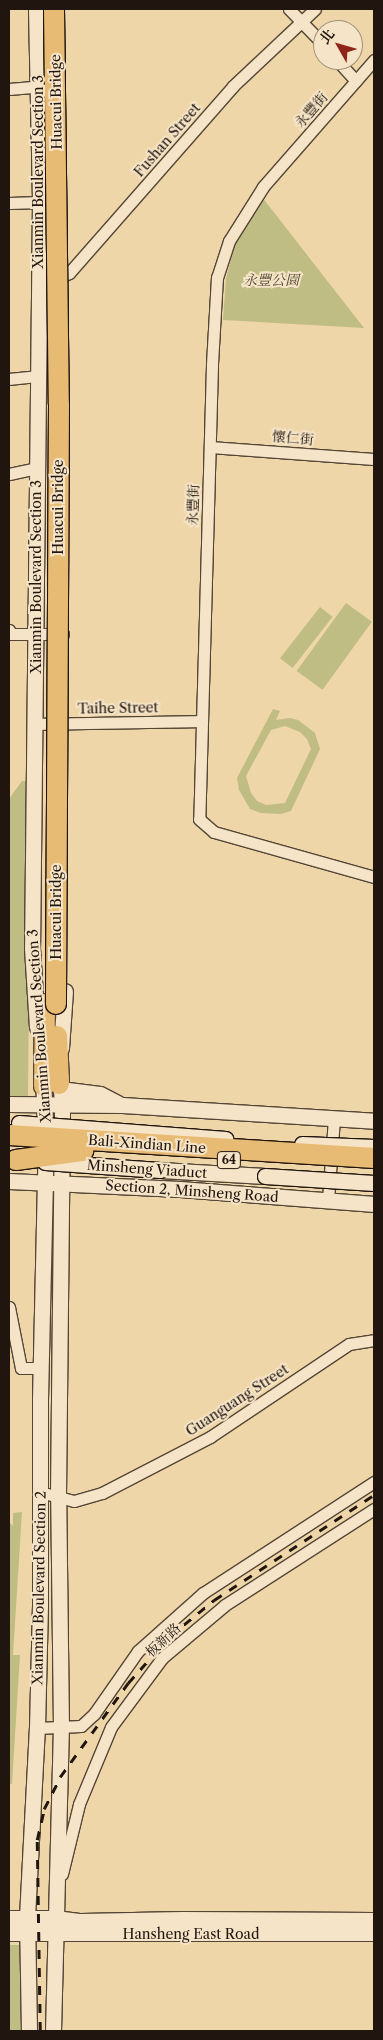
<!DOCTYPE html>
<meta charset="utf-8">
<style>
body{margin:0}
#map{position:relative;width:383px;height:2040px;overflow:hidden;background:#efd6a9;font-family:"Libre Caslon Text","Noto Serif TC",serif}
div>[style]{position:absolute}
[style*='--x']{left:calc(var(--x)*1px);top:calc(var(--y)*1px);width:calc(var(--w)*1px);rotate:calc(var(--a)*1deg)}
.green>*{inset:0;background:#bfbc84;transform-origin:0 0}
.roads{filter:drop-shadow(1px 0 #544636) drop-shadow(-1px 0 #544636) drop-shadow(0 1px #544636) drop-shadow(0 -1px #544636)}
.street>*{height:11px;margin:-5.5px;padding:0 5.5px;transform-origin:5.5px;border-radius:5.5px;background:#f5e4c7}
.secondary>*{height:15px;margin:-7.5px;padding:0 7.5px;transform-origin:7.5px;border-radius:7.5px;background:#f5e4c7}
.highway>*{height:20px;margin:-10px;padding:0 10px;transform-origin:10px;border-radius:10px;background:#e8bb74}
.rail>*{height:2.5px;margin-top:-1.25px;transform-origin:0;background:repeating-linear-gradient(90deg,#21160f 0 9px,transparent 0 18px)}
.bridges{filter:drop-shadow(1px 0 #21160f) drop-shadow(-1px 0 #21160f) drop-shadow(0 1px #21160f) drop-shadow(0 -1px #21160f)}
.secondary-bridge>*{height:15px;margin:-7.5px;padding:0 7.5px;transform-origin:7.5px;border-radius:7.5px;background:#f5e4c7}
.highway-bridge>*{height:20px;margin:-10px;padding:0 10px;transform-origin:10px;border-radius:10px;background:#e8bb74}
span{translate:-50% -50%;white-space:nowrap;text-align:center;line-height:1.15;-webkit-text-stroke:4px #f5e4c7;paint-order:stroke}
.shield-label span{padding:1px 4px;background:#f5e4c7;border:1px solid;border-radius:4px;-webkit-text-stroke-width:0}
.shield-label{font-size:12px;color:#21160f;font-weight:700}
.street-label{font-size:14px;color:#21160f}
.park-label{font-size:14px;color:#504832;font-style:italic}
.frame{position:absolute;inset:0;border:10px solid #21160f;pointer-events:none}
.north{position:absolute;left:313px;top:20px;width:50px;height:50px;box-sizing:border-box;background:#f5e4c7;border:1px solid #a0927d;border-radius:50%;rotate:308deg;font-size:14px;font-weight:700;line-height:20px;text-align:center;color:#21160f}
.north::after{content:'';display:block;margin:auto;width:18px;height:22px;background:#8f2418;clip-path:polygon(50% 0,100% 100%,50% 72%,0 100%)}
</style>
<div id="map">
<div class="green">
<div style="clip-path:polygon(262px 197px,364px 328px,223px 320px,226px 279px,235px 244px,245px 219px)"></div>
<div style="left:346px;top:603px;width:32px;height:84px;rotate:36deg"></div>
<div style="left:320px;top:607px;width:16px;height:65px;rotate:38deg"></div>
<div style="clip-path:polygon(evenodd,273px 709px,280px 711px,276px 720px,290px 718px,298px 720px,315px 733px,320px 749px,291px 811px,281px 814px,261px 813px,250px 809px,239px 790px,237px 778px,273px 709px,285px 726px,300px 732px,307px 739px,311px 749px,285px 803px,266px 805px,257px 801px,251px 793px,246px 776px,271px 730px,285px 726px)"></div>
<div style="clip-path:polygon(22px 781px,31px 781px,28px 1097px,9px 1096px,9px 799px)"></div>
<div style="clip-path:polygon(22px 1512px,13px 1655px,20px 1655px,12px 1784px,9px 1784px,9px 1522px,13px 1526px,13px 1513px)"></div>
<div style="clip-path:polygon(9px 1945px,23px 1945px,21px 2031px,9px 2031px)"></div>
</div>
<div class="roads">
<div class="street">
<div style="--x:289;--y:9;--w:49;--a:45.8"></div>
<div style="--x:337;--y:60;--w:28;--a:48"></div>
<div style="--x:374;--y:60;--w:169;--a:131.2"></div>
<div style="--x:263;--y:187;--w:64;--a:122.2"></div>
<div style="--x:229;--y:241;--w:38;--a:108"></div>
<div style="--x:217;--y:277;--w:88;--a:93.3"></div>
<div style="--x:212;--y:365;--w:454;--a:91.6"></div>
<div style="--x:199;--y:819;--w:20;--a:41"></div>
<div style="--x:214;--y:832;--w:166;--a:15.7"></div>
<div style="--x:9;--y:89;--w:35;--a:-5"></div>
<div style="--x:9;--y:203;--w:31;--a:-2"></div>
<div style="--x:55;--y:280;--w:16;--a:-27"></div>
<div style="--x:69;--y:273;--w:249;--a:-48.7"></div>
<div style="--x:233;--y:86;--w:112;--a:-43.2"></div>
<div style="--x:9;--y:379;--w:27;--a:-6"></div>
<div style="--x:210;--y:447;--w:164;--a:4.2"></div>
<div style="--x:9;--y:474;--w:29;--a:-12"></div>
<div style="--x:9;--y:630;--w:4;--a:63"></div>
<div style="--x:11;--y:634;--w:52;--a:0"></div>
<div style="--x:35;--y:724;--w:166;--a:-1"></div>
<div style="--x:328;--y:1200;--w:81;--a:-85.8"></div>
<div style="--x:9;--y:1307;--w:62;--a:78.9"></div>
<div style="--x:21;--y:1368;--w:19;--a:0"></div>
<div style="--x:40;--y:1492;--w:35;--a:15"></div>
<div style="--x:74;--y:1501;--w:29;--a:-16"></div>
<div style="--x:102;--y:1493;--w:122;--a:-27.4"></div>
<div style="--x:210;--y:1437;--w:167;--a:-33.8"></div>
<div style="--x:349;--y:1344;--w:25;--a:-9"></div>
<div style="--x:37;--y:1728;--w:44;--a:-2.6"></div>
<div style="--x:81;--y:1726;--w:18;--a:-43"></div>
<div style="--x:94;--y:1714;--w:77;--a:-55.1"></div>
<div style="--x:138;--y:1651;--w:87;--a:-41.7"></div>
<div style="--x:203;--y:1593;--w:204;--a:-33"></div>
<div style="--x:62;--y:1874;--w:72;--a:-76.3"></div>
<div style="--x:79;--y:1804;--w:83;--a:-67.4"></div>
<div style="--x:111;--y:1727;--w:86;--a:-53.5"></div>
<div style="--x:162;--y:1658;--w:82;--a:-40.1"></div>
<div style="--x:225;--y:1605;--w:177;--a:-32.8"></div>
</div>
<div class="secondary">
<div style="--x:36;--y:9;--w:193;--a:88.8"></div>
<div style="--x:40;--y:202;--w:746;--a:90.61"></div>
<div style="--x:32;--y:948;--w:79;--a:86.4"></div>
<div style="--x:61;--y:1048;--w:57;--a:-86"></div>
<div style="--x:60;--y:1089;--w:40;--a:7.1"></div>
<div style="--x:100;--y:1094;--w:20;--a:27"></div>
<div style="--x:9;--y:1104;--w:113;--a:0.5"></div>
<div style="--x:122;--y:1105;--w:253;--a:3.6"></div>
<div style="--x:160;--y:1170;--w:105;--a:3.3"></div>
<div style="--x:9;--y:1181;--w:171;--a:2.7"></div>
<div style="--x:180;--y:1189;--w:195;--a:4.4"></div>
<div style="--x:9;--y:1918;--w:46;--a:0"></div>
<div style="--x:55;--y:1918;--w:26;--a:7"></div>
<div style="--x:81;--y:1921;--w:101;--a:-1.1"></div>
<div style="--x:182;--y:1919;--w:192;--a:0.3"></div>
<div style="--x:9;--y:1933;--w:365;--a:0"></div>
<div style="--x:29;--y:2031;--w:114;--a:-91"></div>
<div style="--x:27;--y:1917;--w:189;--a:-87"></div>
<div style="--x:37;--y:1728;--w:122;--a:-88.6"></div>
<div style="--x:40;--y:1606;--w:207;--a:-90"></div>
<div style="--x:40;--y:1399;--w:255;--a:-88.7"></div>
<div style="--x:46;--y:1144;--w:67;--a:-92.6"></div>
<div style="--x:53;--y:2031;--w:304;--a:-88.5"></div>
<div style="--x:61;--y:1727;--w:232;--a:-90.7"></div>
<div style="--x:58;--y:1495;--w:389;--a:-89.4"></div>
<div style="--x:62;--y:1106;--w:33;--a:-93"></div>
</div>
<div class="highway">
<div style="--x:57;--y:1036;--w:48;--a:87.6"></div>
<div style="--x:44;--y:1086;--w:82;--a:-89.3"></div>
</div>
</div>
<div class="rail">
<div style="--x:40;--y:2031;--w:191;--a:-90.9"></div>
<div style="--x:37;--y:1840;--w:32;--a:-77"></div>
<div style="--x:44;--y:1809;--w:36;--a:-63"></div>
<div style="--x:60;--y:1777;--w:116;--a:-54.1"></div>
<div style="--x:128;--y:1683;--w:63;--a:-48.2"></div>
<div style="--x:170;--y:1636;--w:57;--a:-39.3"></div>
<div style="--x:214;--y:1600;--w:191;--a:-33.3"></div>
</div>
<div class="bridges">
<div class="secondary-bridge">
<div style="--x:19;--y:1123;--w:207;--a:4.4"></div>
<div style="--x:302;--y:1144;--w:72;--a:2.4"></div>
<div style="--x:45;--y:1162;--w:115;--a:4"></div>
<div style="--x:265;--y:1176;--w:109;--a:3.7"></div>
</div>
<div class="highway-bridge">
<div style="--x:54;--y:9;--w:395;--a:89.3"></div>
<div style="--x:59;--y:404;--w:600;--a:90.29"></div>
<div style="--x:9;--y:1135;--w:366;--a:3.6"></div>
<div style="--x:16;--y:1160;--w:68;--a:-7.7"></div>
</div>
</div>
<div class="shield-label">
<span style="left:229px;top:1160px">64</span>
</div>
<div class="street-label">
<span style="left:56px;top:102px;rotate:-91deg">Huacui Bridge</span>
<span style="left:311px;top:110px;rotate:-49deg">永豐街</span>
<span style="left:167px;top:140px;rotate:-49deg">Fushan Street</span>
<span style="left:38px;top:172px;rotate:-90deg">Xianmin Boulevard Section 3</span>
<span style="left:293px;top:438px;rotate:5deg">懷仁街</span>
<span style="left:193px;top:505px;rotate:-88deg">永豐街</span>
<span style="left:58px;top:507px;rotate:-90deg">Huacui Bridge</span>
<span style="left:36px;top:577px;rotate:-90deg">Xianmin Boulevard Section 3</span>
<span style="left:118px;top:708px;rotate:-1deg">Taihe Street</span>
<span style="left:56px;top:912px;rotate:-90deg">Huacui Bridge</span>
<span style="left:39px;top:1026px;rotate:-94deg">Xianmin Boulevard Section 3</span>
<span style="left:147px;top:1144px;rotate:4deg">Bali-Xindian Line</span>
<span style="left:147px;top:1169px;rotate:4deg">Minsheng Viaduct</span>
<span style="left:192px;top:1191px;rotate:4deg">Section 2, Minsheng Road</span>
<span style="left:237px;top:1400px;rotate:-33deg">Guanguang Street</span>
<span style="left:39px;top:1588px;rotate:-89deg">Xianmin Boulevard Section 2</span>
<span style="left:163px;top:1640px;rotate:-43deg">板新路</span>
<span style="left:191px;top:1934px">Hansheng East Road</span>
</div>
<div class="park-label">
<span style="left:271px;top:280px">永豐公園</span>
</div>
<div class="frame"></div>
<div class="north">北</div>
</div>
